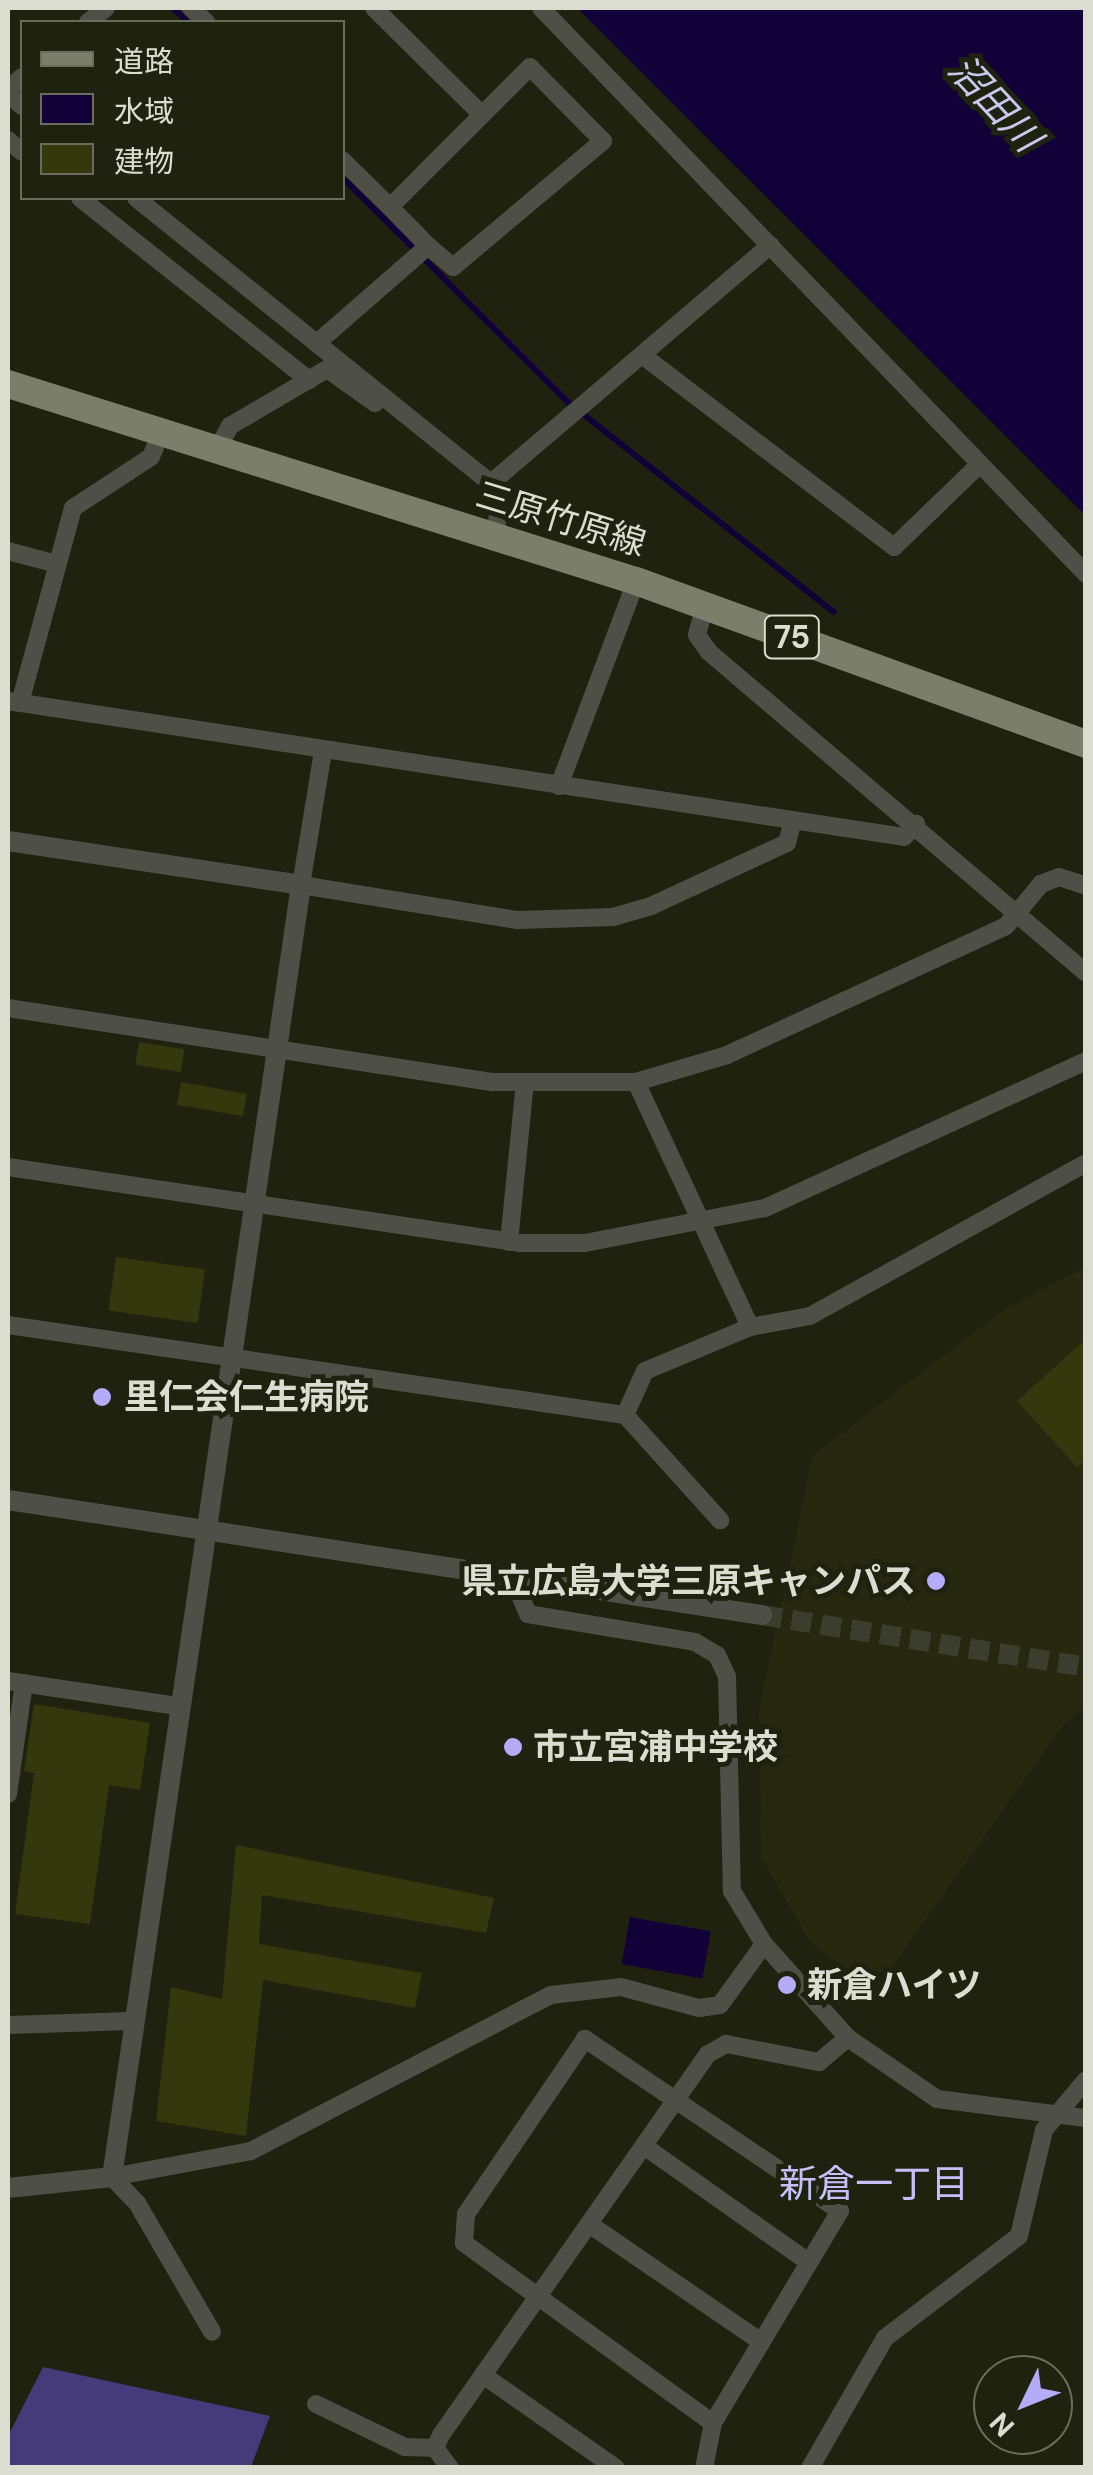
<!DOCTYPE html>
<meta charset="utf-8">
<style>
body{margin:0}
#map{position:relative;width:1093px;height:2475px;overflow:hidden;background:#1f220f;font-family:"DM Sans","Noto Sans JP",sans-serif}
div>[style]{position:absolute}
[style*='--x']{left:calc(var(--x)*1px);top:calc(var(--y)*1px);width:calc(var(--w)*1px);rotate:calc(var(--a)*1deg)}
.built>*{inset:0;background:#26290f}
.forest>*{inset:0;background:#453a7a}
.water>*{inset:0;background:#120039;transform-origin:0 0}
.stream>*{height:6px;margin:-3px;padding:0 3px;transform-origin:3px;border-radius:3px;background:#120039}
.building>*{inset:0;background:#35380d;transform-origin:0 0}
.tertiary-tunnel>*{height:20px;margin-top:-10px;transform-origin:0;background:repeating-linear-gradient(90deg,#3b3e2c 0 20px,transparent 0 30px)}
.minor>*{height:18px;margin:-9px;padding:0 9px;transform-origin:9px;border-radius:9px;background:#4e4f46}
.tertiary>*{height:20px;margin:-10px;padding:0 10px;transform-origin:10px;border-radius:10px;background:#4e4f46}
.primary>*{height:28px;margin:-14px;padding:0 14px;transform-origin:14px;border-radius:14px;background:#7b7e6b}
.dots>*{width:28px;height:28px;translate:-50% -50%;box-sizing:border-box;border:5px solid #1f220f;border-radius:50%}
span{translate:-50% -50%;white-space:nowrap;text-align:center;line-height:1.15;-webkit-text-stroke:10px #1f220f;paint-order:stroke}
.shield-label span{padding:2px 8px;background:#1f220f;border:2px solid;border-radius:8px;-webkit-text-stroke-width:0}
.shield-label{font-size:32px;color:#dbddd1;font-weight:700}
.street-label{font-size:35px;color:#dbddd1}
.poi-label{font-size:35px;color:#dbddd1;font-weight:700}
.left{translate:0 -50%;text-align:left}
.right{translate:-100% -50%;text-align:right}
.water-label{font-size:38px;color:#cbc8ef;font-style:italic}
.neighbourhood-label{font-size:38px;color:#c5c0fa}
.frame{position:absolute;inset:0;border:10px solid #dbddd1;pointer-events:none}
.legend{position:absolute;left:20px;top:20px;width:325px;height:180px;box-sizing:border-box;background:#1f220f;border:2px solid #6a6d5d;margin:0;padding:12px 18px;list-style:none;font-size:30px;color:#dbddd1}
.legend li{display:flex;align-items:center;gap:20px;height:50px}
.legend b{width:50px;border:2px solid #6a6d5d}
.north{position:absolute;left:973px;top:2355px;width:100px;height:100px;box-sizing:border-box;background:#1f220f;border:2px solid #6a6d5d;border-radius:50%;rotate:227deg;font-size:28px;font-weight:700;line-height:40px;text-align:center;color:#dbddd1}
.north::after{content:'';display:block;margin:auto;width:35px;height:45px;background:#b4acf9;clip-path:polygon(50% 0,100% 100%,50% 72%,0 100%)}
</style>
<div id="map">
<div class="built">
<div style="clip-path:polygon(1085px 1267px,1085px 1708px,1064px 1724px,875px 1991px,810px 1942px,761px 1857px,759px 1711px,813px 1455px,1004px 1310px)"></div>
</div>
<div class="forest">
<div style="clip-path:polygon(43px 2367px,270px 2416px,251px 2467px,8px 2467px,8px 2436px)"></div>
</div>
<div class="water">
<div style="clip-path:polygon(577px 8px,1085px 8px,1085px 515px)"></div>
<div style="left:630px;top:1917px;width:82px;height:48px;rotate:10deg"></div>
</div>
<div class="stream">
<div style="--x:173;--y:8;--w:21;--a:43"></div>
<div style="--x:342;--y:177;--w:320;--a:44.9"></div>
<div style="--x:569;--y:403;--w:337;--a:38.3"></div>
</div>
<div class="building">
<div style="left:139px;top:1042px;width:46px;height:23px;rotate:9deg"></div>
<div style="left:181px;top:1082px;width:67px;height:23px;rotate:10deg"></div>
<div style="left:116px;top:1257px;width:90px;height:54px;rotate:8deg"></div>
<div style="clip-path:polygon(1086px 1339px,1086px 1459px,1077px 1467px,1017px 1401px)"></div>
<div style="clip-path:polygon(34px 1704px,150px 1723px,140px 1790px,109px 1785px,90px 1924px,15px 1914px,34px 1773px,24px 1771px)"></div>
<div style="clip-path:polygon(236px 1845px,494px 1898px,486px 1933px,262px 1895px,259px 1944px,422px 1973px,415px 2008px,263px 1980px,246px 2136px,156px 2121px,171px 1987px,222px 1999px)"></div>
</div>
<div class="tertiary-tunnel">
<div style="--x:762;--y:1615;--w:328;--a:9.1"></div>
</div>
<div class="minor">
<div style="--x:191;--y:8;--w:21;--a:43"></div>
<div style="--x:374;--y:8;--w:152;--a:44.7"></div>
<div style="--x:541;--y:8;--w:786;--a:46.08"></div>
<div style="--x:88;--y:22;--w:23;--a:-38"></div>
<div style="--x:8;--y:89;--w:18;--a:-41"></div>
<div style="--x:8;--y:94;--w:18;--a:41"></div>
<div style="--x:8;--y:140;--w:18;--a:41"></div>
<div style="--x:342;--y:160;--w:67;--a:44.4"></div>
<div style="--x:390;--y:207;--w:54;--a:45.7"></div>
<div style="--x:428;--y:246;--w:33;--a:40"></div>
<div style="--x:453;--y:267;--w:196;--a:-40"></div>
<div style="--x:603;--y:141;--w:104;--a:-134.6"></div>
<div style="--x:530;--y:67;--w:198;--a:135"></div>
<div style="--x:80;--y:198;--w:293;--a:38.5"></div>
<div style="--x:136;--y:198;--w:455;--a:38.8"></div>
<div style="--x:491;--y:483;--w:17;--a:57"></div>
<div style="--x:500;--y:497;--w:41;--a:97"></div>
<div style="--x:317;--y:343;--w:147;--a:-41.1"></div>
<div style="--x:642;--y:355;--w:317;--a:37.3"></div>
<div style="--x:894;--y:547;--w:117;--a:-44"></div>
<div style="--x:216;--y:452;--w:30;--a:-62"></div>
<div style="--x:230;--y:426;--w:113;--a:-30.4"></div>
<div style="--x:327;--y:369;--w:59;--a:35.3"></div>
<div style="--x:491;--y:483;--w:367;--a:-40.4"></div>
<div style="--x:8;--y:551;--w:47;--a:14.9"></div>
<div style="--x:705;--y:605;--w:31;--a:105"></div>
<div style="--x:697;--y:635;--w:21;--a:55"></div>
<div style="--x:709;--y:652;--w:495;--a:40.4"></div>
<div style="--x:8;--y:701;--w:906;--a:8.63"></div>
<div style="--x:904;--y:837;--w:18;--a:-47"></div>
<div style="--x:20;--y:703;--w:202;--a:-74.8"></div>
<div style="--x:73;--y:508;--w:93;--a:-33.2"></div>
<div style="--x:151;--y:457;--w:24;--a:-68"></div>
<div style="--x:323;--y:751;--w:136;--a:99.3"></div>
<div style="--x:301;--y:885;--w:220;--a:9.2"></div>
<div style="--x:518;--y:920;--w:95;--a:-1.8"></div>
<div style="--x:613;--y:917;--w:40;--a:-16"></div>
<div style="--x:651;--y:906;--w:150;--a:-24.9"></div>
<div style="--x:787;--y:843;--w:23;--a:-75"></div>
<div style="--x:559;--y:786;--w:219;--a:-69.4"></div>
<div style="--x:8;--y:1008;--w:491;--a:8.7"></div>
<div style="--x:493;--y:1082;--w:143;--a:0"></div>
<div style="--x:636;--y:1082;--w:95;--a:-16.5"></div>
<div style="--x:727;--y:1055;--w:307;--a:-24.8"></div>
<div style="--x:1006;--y:926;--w:55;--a:-50.2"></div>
<div style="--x:1041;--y:884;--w:19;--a:-21"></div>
<div style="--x:1059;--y:877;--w:28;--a:18"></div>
<div style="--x:636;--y:1082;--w:270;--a:65"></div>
<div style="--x:8;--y:1167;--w:518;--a:8.44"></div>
<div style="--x:520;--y:1243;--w:65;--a:0"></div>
<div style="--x:585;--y:1243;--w:183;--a:-11"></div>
<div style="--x:765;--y:1208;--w:353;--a:-24.6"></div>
<div style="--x:509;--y:1242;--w:160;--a:-84.3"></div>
<div style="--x:8;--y:1325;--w:624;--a:8.3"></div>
<div style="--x:625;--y:1415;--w:142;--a:47.9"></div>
<div style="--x:625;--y:1415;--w:48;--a:-65.6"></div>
<div style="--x:645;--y:1371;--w:114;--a:-22.7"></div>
<div style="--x:750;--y:1327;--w:61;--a:-10.4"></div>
<div style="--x:810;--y:1316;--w:316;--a:-29"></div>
<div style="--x:514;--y:1581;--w:36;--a:67"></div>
<div style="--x:528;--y:1614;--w:169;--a:9.5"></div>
<div style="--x:695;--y:1642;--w:26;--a:31"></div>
<div style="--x:717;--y:1655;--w:23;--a:65"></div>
<div style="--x:727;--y:1676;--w:215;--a:88.7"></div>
<div style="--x:732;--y:1891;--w:62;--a:58.9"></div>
<div style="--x:764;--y:1944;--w:126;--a:48.2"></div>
<div style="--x:848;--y:2038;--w:108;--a:34.4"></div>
<div style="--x:937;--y:2099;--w:150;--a:7.3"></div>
<div style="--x:8;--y:1681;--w:171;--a:8.4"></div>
<div style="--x:8;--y:1794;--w:112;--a:-81.8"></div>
<div style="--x:8;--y:2025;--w:123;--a:-1.9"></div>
<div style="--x:644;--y:2146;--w:199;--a:35.2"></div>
<div style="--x:112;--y:2177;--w:141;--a:-10.6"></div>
<div style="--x:251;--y:2151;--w:338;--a:-27.5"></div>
<div style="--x:551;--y:1995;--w:70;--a:-6.5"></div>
<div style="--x:621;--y:1987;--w:81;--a:15.1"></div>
<div style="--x:699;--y:2008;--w:21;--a:-8"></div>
<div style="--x:720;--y:2005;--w:75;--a:-54.2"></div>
<div style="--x:112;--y:2177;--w:36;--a:46"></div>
<div style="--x:137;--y:2203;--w:149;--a:59.8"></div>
<div style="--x:589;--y:2224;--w:207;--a:34.4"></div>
<div style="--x:483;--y:2375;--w:162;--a:35"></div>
<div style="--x:316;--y:2404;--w:99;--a:25.8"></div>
<div style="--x:405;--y:2447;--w:30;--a:2"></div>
<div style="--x:450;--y:2468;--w:25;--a:-127"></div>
<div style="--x:435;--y:2448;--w:14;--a:-65"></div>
<div style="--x:441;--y:2435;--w:465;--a:-55"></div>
<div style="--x:708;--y:2054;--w:21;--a:-29"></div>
<div style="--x:726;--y:2044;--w:95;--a:11"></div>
<div style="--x:819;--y:2062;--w:38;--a:-40"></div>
<div style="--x:704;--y:2468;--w:46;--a:-78.7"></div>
<div style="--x:713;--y:2423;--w:247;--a:-59.1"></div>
<div style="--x:840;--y:2211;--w:308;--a:-146"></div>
<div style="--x:585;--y:2039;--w:212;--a:124.2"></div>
<div style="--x:466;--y:2214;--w:29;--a:94"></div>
<div style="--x:464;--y:2243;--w:307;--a:35.9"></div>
<div style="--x:810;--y:2468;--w:150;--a:-60"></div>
<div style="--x:885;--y:2338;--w:168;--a:-37.3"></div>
<div style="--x:1019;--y:2236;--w:109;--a:-76.7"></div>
<div style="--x:1044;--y:2130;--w:65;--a:-50"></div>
</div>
<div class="tertiary">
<div style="--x:8;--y:841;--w:296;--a:8.5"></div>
<div style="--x:301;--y:885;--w:1306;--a:98.32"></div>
<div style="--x:112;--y:2177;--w:105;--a:174"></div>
<div style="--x:8;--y:1500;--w:763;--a:8.67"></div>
</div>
<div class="primary">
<div style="--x:8;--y:384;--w:658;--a:17.42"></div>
<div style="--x:636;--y:581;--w:479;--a:19.9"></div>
</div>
<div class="dots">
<div style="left:102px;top:1397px;background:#b4acf9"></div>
<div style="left:936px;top:1581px;background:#b4acf9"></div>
<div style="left:513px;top:1747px;background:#b4acf9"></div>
<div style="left:787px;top:1985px;background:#b4acf9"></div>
</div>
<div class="shield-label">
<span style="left:792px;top:637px">75</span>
</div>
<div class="street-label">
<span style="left:561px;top:519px;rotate:17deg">三原竹原線</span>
</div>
<div class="poi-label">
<span class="left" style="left:124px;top:1397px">里仁会仁生病院</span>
<span class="right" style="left:916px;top:1581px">県立広島大学三原キャンパス</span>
<span class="left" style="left:533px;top:1747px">市立宮浦中学校</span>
<span class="left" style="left:807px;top:1985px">新倉ハイツ</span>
</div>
<div class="water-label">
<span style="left:994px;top:104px;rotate:47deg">沼田川</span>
</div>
<div class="neighbourhood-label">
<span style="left:874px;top:2185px">新倉一丁目</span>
</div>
<div class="frame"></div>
<ul class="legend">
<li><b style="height:12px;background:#7b7e6b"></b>道路</li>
<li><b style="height:28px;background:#120039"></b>水域</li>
<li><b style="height:28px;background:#35380d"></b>建物</li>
</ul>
<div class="north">N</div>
</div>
